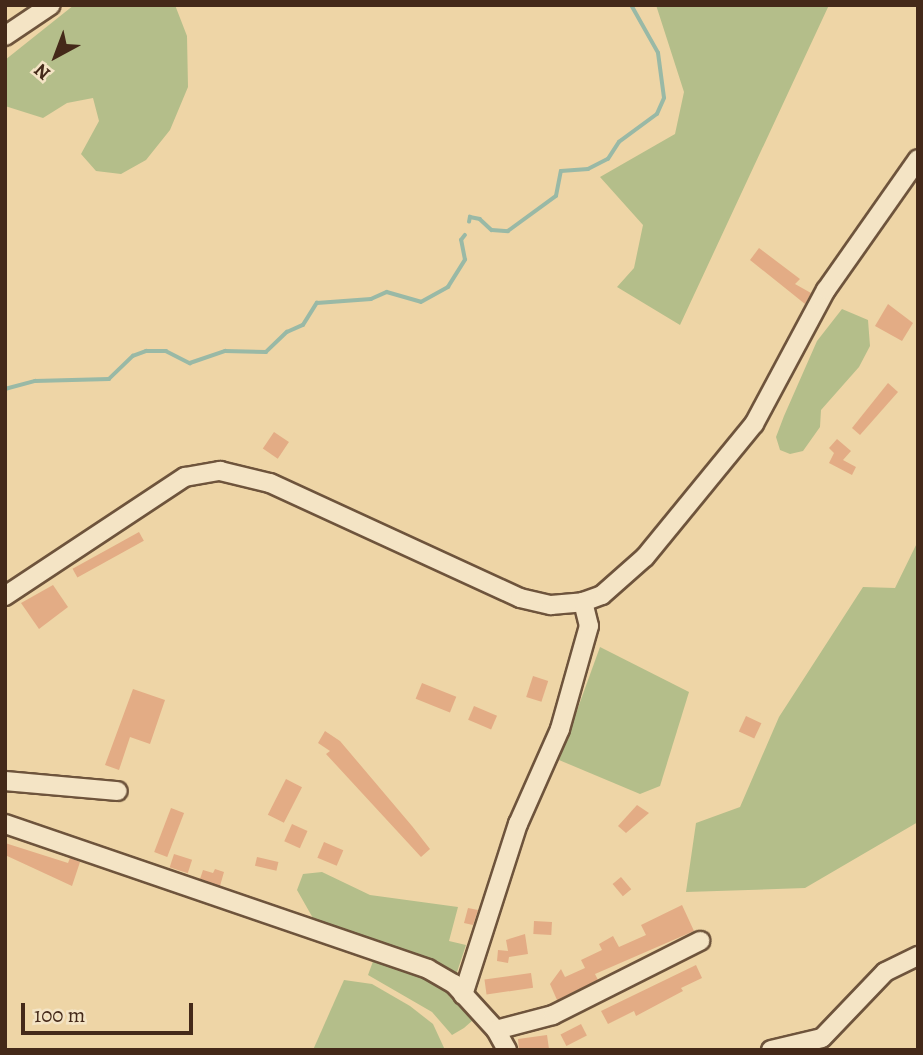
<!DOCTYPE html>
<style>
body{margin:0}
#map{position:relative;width:923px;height:1055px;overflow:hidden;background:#eed5a6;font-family:Alegreya,serif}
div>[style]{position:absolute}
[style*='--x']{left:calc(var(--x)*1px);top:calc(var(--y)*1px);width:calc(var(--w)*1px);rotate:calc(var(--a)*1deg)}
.green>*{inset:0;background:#b4be8a}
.stream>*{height:3.5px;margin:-1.75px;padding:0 1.75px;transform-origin:1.75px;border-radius:1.75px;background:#99b9a6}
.building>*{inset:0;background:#e3ac85;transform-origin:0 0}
.roads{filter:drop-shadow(2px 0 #6e543c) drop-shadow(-2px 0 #6e543c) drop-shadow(0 2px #6e543c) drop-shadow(0 -2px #6e543c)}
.minor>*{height:18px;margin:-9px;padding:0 9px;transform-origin:9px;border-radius:9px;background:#f4e4c5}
span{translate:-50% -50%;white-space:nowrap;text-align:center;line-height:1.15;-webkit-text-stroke:7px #f4e4c5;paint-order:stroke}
.frame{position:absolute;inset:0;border:7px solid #442919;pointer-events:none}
.north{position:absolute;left:21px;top:21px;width:70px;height:70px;-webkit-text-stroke:5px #f4e4c5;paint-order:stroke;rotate:221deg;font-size:19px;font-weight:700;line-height:28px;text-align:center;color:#442919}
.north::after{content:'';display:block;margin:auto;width:24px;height:32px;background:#442919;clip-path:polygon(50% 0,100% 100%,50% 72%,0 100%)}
.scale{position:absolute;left:21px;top:1003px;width:172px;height:32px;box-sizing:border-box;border:4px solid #442919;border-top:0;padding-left:9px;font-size:21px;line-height:24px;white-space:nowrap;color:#442919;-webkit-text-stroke:5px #f4e4c5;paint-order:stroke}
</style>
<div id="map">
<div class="green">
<div style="clip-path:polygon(74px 5px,175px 5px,187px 36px,188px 87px,170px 130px,146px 160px,121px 174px,96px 171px,81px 154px,99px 121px,93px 98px,67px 103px,43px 118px,5px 106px,5px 60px)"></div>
<div style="clip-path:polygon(656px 5px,829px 5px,680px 325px,617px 287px,634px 268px,643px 225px,600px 177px,675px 134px,684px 92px)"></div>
<div style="clip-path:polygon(842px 309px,868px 320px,870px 346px,859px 367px,821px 410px,820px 427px,803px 451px,790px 454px,780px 450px,776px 437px,784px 416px,817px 341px)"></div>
<div style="clip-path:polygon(918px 541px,918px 822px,805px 888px,686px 892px,696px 823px,740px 807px,779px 717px,863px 587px,895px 588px)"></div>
<div style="clip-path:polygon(600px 647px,689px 692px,660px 786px,640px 794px,559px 760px)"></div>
<div style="clip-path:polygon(322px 872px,370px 895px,458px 907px,449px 941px,466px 945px,449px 996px,473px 1020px,464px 1028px,452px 1035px,432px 1012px,368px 975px,379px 945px,318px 927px,297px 890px,303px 874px)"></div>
<div style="clip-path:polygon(344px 980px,372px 984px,410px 1006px,433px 1024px,445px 1050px,313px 1050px)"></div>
</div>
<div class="stream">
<div style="--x:469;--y:222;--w:5;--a:-79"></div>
<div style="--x:470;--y:217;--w:10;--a:11"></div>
<div style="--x:480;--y:219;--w:16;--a:43"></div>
<div style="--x:492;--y:230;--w:16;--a:4"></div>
<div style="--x:508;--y:231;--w:59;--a:-36.1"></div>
<div style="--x:556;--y:196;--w:25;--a:-79"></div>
<div style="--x:561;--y:171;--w:27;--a:-4"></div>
<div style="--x:588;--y:169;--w:22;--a:-27"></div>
<div style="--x:608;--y:159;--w:20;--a:-57"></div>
<div style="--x:619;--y:142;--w:47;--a:-36.4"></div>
<div style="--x:657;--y:114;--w:17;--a:-66"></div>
<div style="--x:664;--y:98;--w:45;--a:-97.6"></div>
<div style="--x:658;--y:53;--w:55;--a:-119.4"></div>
<div style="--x:5;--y:389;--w:31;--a:-15"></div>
<div style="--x:35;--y:381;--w:74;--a:-1.5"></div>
<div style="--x:109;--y:379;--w:33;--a:-44"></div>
<div style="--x:133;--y:356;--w:14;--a:-21"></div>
<div style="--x:146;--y:351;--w:20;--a:0"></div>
<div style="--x:166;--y:351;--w:27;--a:27"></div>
<div style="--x:190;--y:363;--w:37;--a:-19"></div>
<div style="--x:225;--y:351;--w:41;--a:1.4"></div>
<div style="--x:266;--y:352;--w:29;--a:-44"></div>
<div style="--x:287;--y:332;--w:17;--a:-24"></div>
<div style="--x:303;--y:325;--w:26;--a:-58"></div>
<div style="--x:317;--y:303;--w:54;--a:-4.2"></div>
<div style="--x:371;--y:299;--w:17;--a:-24"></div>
<div style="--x:387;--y:292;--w:35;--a:16"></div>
<div style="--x:421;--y:302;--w:31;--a:-29"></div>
<div style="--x:448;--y:287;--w:32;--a:-58"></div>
<div style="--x:465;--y:260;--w:20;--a:-101"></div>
<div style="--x:461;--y:240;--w:6;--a:-51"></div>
</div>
<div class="building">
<div style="clip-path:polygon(759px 248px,800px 279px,795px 284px,811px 293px,805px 304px,750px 260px)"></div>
<div style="clip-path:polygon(888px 304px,913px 323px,902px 341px,875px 326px)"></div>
<div style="clip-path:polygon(888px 383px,898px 392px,860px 435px,852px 428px)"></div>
<div style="left:274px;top:432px;width:18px;height:20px;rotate:34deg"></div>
<div style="clip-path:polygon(837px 439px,851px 451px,843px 460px,856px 467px,852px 475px,829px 463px,834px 453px,829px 448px)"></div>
<div style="left:139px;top:532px;width:10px;height:76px;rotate:61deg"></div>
<div style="clip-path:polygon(53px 585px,68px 607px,39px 629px,21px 603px)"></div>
<div style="left:533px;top:676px;width:16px;height:22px;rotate:18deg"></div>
<div style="left:422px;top:683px;width:37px;height:17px;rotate:22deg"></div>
<div style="clip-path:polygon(133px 689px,165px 700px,150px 744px,130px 737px,119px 770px,105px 765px)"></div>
<div style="left:474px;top:706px;width:25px;height:15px;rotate:23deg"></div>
<div style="left:746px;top:716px;width:17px;height:17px;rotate:25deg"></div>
<div style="clip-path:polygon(325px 731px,340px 741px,412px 826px,430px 849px,421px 857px,326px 754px,330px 751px,318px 743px)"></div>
<div style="left:286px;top:779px;width:18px;height:40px;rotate:27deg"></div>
<div style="clip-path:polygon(637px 805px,649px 813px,626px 833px,618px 826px)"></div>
<div style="left:171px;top:808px;width:14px;height:47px;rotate:21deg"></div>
<div style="left:292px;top:824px;width:17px;height:19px;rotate:24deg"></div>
<div style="left:324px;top:842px;width:21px;height:17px;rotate:23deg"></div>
<div style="clip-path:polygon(5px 843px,68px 863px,70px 858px,80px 862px,72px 886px,5px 855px)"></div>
<div style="left:174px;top:854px;width:19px;height:14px;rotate:18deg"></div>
<div style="left:257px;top:857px;width:22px;height:9px;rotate:13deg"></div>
<div style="clip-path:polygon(215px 869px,224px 872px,220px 886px,200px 879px,203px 870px,213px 873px)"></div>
<div style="left:621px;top:877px;width:16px;height:11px;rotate:50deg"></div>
<div style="clip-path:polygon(682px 905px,694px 931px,595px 974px,598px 980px,557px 1000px,550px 984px,561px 969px,565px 977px,585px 968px,581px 960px,602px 950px,599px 944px,613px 936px,619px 947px,646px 935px,641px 925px)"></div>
<div style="clip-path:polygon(468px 908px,478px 910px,473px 925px,464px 923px)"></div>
<div style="left:534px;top:921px;width:18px;height:13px;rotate:3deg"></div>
<div style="clip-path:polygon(525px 934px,528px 954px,509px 957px,508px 963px,497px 961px,498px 950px,508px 951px,506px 940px)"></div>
<div style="clip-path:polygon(696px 965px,702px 978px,681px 988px,683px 991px,636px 1016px,634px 1011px,608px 1024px,601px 1011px)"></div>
<div style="left:531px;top:973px;width:15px;height:47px;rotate:82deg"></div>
<div style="left:581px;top:1024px;width:13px;height:23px;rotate:63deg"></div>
<div style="clip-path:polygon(547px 1035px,549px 1049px,519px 1050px,518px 1039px)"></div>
</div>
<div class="roads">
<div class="minor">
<div style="--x:5;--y:36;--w:55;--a:-34"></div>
<div style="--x:5;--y:596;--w:216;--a:-33.5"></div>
<div style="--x:185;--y:477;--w:36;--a:-10"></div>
<div style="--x:220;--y:471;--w:51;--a:13.5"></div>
<div style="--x:270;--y:483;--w:275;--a:24.7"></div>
<div style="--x:520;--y:598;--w:32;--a:13"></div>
<div style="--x:551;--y:605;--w:32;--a:-5"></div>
<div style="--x:583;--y:602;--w:20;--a:-20"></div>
<div style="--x:602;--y:595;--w:57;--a:-41.5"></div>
<div style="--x:645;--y:557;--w:172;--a:-50.7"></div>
<div style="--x:754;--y:424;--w:152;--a:-61.8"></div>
<div style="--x:826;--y:290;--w:160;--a:-54.9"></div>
<div style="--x:5;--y:781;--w:113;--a:5.1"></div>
<div style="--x:5;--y:824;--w:447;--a:18.9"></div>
<div style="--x:428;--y:969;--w:30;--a:30"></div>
<div style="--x:454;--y:984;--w:62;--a:47.6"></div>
<div style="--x:496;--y:1030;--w:23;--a:61"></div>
<div style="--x:463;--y:995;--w:180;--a:-72.2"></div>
<div style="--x:518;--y:824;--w:104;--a:-66.1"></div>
<div style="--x:560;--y:729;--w:107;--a:-74.3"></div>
<div style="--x:589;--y:626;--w:25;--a:-104"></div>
<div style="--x:496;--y:1030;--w:59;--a:-14.7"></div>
<div style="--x:553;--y:1015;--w:165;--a:-26.7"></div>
<div style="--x:771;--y:1050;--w:52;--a:-13.2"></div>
<div style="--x:822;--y:1038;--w:91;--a:-46.3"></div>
<div style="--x:885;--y:972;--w:37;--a:-26"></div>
</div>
</div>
<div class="frame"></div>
<div class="north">N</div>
<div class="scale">100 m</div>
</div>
